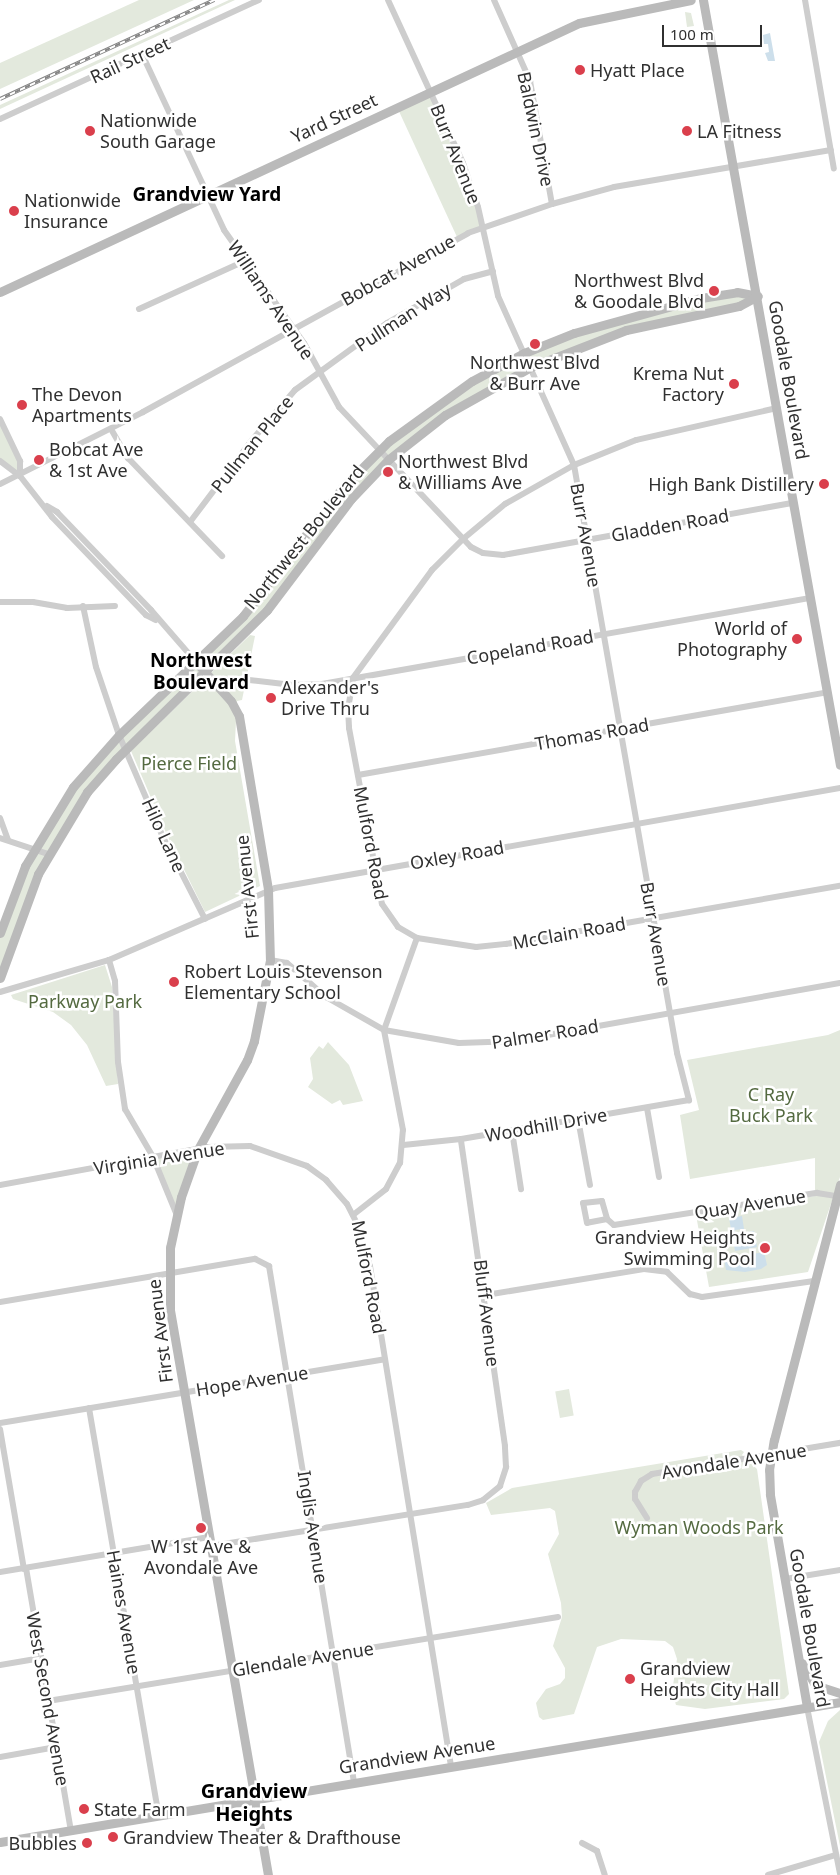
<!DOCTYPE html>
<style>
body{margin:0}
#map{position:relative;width:840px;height:1875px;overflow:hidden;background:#fff;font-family:"Noto Sans",sans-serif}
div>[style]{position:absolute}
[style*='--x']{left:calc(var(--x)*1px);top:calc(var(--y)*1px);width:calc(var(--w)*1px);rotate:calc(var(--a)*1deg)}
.green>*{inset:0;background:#e3e9dd;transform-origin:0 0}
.water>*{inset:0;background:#cddfeb}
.street>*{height:6px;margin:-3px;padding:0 3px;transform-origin:3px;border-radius:3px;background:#cdcdcd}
.secondary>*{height:9px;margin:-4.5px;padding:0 4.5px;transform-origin:4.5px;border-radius:4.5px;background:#bababa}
.rail>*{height:4px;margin-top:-2px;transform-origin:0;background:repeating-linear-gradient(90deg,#fff 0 5.5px,#858585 0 11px);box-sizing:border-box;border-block:1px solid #858585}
.dots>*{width:14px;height:14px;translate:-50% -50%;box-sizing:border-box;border:2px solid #fff;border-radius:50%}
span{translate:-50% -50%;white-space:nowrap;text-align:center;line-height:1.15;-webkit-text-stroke:5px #fff;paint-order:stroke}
.street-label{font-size:18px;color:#303030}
.poi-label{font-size:18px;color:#303030}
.left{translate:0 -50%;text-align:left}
.right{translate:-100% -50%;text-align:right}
.park-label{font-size:18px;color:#546a40}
.neighbourhood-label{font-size:19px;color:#000;font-weight:700}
.quarter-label{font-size:20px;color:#000;font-weight:700}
.scale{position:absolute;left:662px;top:25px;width:100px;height:22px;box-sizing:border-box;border:2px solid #303030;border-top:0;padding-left:6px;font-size:15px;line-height:18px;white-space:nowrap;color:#303030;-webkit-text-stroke:4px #fff;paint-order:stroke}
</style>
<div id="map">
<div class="green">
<div style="clip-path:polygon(139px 0,194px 0,0 89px,0 63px)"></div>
<div style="clip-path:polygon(229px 0,235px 0,0 109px,0 105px)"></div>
<div style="clip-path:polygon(685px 12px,691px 13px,694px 26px,687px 27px)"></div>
<div style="clip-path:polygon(430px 92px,452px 138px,483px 227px,457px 237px,397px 107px)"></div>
<div style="clip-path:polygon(737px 292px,758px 296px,739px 306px,686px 316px,578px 347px,445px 415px,351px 499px,267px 610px,116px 759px,48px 854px,0 978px,0 933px,25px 866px,73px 787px,243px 616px,360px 469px,447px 396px,574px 333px)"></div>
<div style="clip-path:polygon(0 419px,20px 461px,20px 476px,0 461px)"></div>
<div style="clip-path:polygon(250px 635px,255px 636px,242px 700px,237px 701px,235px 741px,260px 886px,205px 912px,167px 835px,131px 751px)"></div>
<div style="clip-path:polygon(105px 965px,112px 987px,118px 1084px,106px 1086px,87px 1045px,71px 1025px,53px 1012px,13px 999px,11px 995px)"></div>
<div style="clip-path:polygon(840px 1030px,840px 1177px,808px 1272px,709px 1287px,696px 1215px,815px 1196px,815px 1158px,690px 1179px,680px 1115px,699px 1110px,687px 1060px,828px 1035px)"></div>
<div style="clip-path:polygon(328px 1042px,349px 1065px,363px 1101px,343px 1105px,340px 1100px,332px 1104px,308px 1087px,313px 1079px,310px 1058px,319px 1046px,323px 1049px)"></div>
<div style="clip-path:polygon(194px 1151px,175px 1206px,155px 1159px)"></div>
<div style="left:569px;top:1389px;width:27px;height:14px;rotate:80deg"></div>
<div style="clip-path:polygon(741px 1450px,744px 1452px,742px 1455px,757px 1469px,789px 1694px,784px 1699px,705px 1709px,676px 1705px,672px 1692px,677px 1659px,673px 1647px,665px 1641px,621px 1639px,597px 1647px,574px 1714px,543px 1720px,539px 1717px,536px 1703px,546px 1689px,560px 1684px,565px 1678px,565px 1668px,553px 1646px,562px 1617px,561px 1603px,548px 1554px,559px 1534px,555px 1511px,550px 1508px,491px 1515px,486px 1503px,512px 1488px)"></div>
<div style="clip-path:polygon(840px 1710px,840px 1846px,819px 1742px,828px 1721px)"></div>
</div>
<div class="water">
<div style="clip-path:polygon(770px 33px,775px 61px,768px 61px,765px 53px,769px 52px,768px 44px,764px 44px,763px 35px)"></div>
<div style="clip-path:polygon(742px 1216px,744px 1229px,735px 1230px,735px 1234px,754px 1231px,757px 1247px,735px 1251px,729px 1218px)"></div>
<div style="clip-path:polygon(764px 1252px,767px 1265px,761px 1269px,745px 1272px,726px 1270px,724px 1259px)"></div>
</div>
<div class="street">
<div style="--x:388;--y:0;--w:179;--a:65.3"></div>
<div style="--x:463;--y:163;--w:46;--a:71.2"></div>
<div style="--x:478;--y:207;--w:91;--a:77.3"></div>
<div style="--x:498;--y:296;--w:185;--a:65.8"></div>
<div style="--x:574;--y:465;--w:597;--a:80.06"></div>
<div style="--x:677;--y:1053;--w:49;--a:75.7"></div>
<div style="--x:689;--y:1100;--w:231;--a:170.3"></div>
<div style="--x:461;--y:1139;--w:58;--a:174.1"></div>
<div style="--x:494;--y:0;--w:89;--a:66"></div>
<div style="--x:530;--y:81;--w:125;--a:79.9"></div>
<div style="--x:805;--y:0;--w:171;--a:80.3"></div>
<div style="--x:142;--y:54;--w:194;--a:65"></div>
<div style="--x:224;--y:230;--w:138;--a:54.7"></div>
<div style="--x:304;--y:343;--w:73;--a:61.3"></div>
<div style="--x:339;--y:407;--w:192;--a:46.7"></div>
<div style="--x:471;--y:547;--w:13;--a:27"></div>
<div style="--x:483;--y:553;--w:20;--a:6"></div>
<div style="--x:503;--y:555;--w:295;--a:-10.2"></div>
<div style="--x:0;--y:119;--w:285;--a:-24.7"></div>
<div style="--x:139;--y:309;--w:116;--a:-24.4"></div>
<div style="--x:777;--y:408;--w:145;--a:167.2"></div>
<div style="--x:636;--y:440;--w:67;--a:158"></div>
<div style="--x:574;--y:465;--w:79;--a:150.5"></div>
<div style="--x:505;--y:504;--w:55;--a:140.2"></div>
<div style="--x:463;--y:539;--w:44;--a:135"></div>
<div style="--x:432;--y:570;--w:134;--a:126.2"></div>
<div style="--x:353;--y:678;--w:30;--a:99"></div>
<div style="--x:348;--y:708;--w:20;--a:87"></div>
<div style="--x:349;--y:728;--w:179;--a:79.4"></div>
<div style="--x:382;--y:904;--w:28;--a:55"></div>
<div style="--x:398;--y:927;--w:22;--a:30"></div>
<div style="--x:417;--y:938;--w:60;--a:8.7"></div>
<div style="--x:476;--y:947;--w:30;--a:-6"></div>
<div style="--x:506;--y:944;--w:339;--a:-9.9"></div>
<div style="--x:0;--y:419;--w:47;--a:64.5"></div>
<div style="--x:20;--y:461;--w:15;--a:90"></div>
<div style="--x:111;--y:429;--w:34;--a:60"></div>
<div style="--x:128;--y:458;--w:136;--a:46.2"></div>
<div style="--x:0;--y:461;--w:25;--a:37"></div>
<div style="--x:20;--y:476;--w:52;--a:52"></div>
<div style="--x:52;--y:517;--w:136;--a:46.2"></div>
<div style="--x:146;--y:615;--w:11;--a:27"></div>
<div style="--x:0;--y:484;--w:160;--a:-26.7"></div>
<div style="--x:143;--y:412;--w:371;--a:-28.8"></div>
<div style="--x:468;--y:233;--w:89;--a:-19"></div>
<div style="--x:552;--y:204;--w:64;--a:-15.3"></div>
<div style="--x:614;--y:187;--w:220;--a:-9.7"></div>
<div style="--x:47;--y:506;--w:12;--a:31"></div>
<div style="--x:57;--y:512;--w:136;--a:46.2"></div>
<div style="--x:151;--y:610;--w:69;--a:49.1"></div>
<div style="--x:190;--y:522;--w:103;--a:-52.9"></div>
<div style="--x:252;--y:440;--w:66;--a:-49.3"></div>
<div style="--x:295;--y:390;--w:114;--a:-36.1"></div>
<div style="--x:387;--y:323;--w:89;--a:-29.7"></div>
<div style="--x:464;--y:279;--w:30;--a:-15"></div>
<div style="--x:0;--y:602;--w:33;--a:0"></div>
<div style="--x:33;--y:602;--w:35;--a:10"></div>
<div style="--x:67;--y:608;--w:48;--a:-2.4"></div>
<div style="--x:83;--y:606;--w:62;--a:78"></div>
<div style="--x:96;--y:667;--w:72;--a:71.3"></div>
<div style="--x:119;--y:735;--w:111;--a:66.7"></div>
<div style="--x:163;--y:837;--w:92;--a:62.9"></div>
<div style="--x:249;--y:680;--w:44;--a:6.5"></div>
<div style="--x:293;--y:685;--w:29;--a:-2"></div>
<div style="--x:322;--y:684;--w:496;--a:-10"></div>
<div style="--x:358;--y:775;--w:476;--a:-10"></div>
<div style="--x:0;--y:818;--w:23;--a:70"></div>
<div style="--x:0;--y:838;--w:51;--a:18.4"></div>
<div style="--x:109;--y:960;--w:22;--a:74"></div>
<div style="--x:115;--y:981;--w:81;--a:87.9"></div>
<div style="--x:118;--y:1062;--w:48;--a:81.5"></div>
<div style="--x:125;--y:1109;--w:56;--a:59.7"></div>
<div style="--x:153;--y:1157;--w:61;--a:67.7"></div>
<div style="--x:270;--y:960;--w:17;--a:10"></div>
<div style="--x:287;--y:963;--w:52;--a:41.1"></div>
<div style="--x:326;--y:997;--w:67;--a:29.6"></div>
<div style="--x:384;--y:1030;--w:76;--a:9.8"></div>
<div style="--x:459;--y:1043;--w:55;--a:-2.1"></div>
<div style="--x:514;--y:1041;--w:331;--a:-10.1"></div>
<div style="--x:0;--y:992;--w:114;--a:-16.4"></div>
<div style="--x:109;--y:960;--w:181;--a:-23.4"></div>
<div style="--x:275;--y:888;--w:574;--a:-10.04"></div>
<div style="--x:647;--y:1108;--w:70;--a:80.1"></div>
<div style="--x:578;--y:1119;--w:67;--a:79.7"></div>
<div style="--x:512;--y:1131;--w:59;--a:81.2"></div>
<div style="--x:0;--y:1185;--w:211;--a:-10.4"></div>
<div style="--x:208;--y:1147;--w:42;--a:-1.4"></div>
<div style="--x:250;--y:1146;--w:60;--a:19.3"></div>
<div style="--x:307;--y:1166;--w:24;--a:36"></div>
<div style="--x:326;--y:1180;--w:32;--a:49"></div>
<div style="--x:347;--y:1204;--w:30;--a:63"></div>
<div style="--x:361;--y:1231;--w:36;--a:76"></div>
<div style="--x:370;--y:1266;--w:507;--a:80.8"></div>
<div style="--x:353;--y:1215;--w:42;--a:-38.2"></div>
<div style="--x:386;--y:1189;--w:30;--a:-62"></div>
<div style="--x:400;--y:1163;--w:33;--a:-85"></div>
<div style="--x:403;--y:1130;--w:102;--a:-100.8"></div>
<div style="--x:384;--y:1030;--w:98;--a:-70.3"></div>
<div style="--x:607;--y:1219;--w:20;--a:169"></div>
<div style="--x:587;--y:1223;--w:20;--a:-101"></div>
<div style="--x:583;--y:1203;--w:19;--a:-6"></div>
<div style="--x:602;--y:1201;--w:19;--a:74"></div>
<div style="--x:607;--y:1219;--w:9;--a:41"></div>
<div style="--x:614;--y:1225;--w:206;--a:-9"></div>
<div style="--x:817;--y:1193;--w:20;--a:9"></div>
<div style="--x:486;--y:1295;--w:160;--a:-9.3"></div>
<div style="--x:644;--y:1269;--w:23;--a:7"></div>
<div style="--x:667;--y:1272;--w:32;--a:44"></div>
<div style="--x:690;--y:1294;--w:12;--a:14"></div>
<div style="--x:702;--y:1297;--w:113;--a:-8.1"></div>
<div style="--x:0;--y:1302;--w:259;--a:-9.6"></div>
<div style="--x:255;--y:1259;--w:16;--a:27"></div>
<div style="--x:269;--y:1266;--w:523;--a:80.65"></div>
<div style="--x:89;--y:1408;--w:414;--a:80.3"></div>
<div style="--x:0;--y:1423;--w:390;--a:-9.4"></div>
<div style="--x:0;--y:1429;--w:142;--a:80.3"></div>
<div style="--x:647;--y:1518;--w:22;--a:-122"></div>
<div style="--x:635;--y:1499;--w:7;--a:-90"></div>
<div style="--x:635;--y:1492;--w:13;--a:-61"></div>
<div style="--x:641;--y:1481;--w:13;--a:-32"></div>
<div style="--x:652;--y:1474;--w:191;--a:-9.4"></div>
<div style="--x:211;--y:1546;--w:260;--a:-9.1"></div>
<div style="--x:468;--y:1505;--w:16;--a:-18"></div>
<div style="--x:483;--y:1500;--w:22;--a:-39"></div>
<div style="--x:500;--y:1486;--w:20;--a:-72"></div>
<div style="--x:506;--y:1467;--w:21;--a:-93"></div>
<div style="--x:505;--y:1446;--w:310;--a:-98.2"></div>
<div style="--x:26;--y:1568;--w:266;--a:80.3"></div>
<div style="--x:0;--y:1572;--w:212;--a:-9.5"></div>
<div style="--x:785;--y:1579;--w:56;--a:-9.3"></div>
<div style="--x:0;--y:1665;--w:42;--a:-9.7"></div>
<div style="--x:48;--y:1701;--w:517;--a:-9.35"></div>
<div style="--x:807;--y:1707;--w:170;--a:78.8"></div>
<div style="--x:0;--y:1757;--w:57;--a:-10.1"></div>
<div style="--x:582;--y:1843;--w:17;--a:28"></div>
<div style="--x:597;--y:1851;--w:25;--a:72"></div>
<div style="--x:768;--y:1875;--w:71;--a:-16.4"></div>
</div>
<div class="secondary">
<div style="--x:703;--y:0;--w:777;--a:79.85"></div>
<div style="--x:0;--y:292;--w:638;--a:-24.92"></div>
<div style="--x:579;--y:23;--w:114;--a:-11.6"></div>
<div style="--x:196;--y:662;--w:52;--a:48.1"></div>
<div style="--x:231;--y:701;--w:17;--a:62"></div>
<div style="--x:239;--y:716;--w:176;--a:80.5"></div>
<div style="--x:268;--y:890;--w:70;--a:88.4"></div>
<div style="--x:270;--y:960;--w:83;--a:101.2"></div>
<div style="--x:254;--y:1041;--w:20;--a:110"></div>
<div style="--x:247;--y:1060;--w:102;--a:118.8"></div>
<div style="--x:198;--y:1149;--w:51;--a:109.5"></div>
<div style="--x:181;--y:1197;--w:52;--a:102.2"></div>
<div style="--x:170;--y:1248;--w:62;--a:90"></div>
<div style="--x:170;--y:1310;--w:573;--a:80.16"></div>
<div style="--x:0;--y:933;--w:72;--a:-69.5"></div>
<div style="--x:25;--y:866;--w:92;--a:-58.7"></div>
<div style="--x:73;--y:787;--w:69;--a:-48.5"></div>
<div style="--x:119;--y:735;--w:172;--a:-43.8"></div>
<div style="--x:243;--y:616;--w:160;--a:-52.3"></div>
<div style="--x:341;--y:489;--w:68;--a:-45"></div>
<div style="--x:389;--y:441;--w:102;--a:-35.9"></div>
<div style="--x:472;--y:381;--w:59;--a:-28.3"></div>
<div style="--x:524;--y:353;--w:54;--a:-21.8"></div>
<div style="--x:574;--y:333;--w:132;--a:-15.4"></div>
<div style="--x:701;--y:298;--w:36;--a:-9"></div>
<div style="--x:737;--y:292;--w:21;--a:11"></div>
<div style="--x:0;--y:978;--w:111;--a:-69.9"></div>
<div style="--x:38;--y:874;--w:96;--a:-59.1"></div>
<div style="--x:87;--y:792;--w:44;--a:-48.7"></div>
<div style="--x:116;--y:759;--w:212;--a:-44.6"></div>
<div style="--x:267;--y:610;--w:139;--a:-52.9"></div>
<div style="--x:351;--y:499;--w:55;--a:-46.5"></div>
<div style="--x:389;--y:459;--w:71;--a:-38.2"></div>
<div style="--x:445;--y:415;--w:98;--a:-29.2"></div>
<div style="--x:531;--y:367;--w:102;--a:-21.3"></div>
<div style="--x:626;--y:330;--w:116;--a:-12"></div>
<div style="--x:739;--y:306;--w:21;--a:-28"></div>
<div style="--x:802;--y:1663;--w:26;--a:59"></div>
<div style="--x:815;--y:1685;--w:26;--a:18"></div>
<div style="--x:807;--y:1707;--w:216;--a:-99.9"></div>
<div style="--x:770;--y:1494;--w:24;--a:-92"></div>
<div style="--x:769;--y:1470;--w:30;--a:-81"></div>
<div style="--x:774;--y:1440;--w:264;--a:-75.5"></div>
<div style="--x:0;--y:1842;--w:852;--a:-9.46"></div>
</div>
<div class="rail">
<div style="--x:0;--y:99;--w:236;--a:-24.8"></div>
</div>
<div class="dots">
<div style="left:580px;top:70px;background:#da3f4c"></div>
<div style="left:90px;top:131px;background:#da3f4c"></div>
<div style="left:687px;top:131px;background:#da3f4c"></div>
<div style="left:14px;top:211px;background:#da3f4c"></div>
<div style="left:714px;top:291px;background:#da3f4c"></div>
<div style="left:535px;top:344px;background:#da3f4c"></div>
<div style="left:734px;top:384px;background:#da3f4c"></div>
<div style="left:22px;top:405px;background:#da3f4c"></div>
<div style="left:39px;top:460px;background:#da3f4c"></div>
<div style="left:388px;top:472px;background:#da3f4c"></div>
<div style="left:824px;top:484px;background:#da3f4c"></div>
<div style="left:797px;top:639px;background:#da3f4c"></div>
<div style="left:271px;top:698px;background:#da3f4c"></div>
<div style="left:174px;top:982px;background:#da3f4c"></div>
<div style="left:765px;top:1248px;background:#da3f4c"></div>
<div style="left:201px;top:1528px;background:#da3f4c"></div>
<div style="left:630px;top:1679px;background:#da3f4c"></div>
<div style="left:84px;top:1809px;background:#da3f4c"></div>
<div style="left:113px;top:1837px;background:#da3f4c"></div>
<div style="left:87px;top:1843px;background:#da3f4c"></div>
</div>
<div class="street-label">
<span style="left:130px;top:60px;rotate:-25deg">Rail Street</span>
<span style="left:334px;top:118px;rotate:-25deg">Yard Street</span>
<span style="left:536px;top:129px;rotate:78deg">Baldwin Drive</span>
<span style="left:456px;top:154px;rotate:68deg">Burr Avenue</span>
<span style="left:398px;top:270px;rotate:-29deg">Bobcat Avenue</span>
<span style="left:271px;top:300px;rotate:56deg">Williams Avenue</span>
<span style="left:403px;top:317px;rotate:-33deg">Pullman Way</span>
<span style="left:789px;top:380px;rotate:80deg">Goodale Boulevard</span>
<span style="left:252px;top:444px;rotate:-51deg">Pullman Place</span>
<span style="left:670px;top:525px;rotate:-10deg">Gladden Road</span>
<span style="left:586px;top:535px;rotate:80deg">Burr Avenue</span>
<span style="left:304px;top:537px;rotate:-51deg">Northwest Boulevard</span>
<span style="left:530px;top:647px;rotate:-10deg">Copeland Road</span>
<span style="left:592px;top:734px;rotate:-10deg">Thomas Road</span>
<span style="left:164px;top:835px;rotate:65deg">Hilo Lane</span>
<span style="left:371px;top:843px;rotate:79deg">Mulford Road</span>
<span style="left:457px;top:855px;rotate:-10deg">Oxley Road</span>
<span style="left:247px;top:887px;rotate:-96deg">First Avenue</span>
<span style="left:569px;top:933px;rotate:-10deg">McClain Road</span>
<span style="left:656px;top:934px;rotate:80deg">Burr Avenue</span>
<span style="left:545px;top:1034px;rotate:-9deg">Palmer Road</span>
<span style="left:546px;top:1125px;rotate:-10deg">Woodhill Drive</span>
<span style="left:159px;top:1158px;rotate:-9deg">Virginia Avenue</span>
<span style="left:750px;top:1204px;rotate:-9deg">Quay Avenue</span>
<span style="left:369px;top:1277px;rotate:79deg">Mulford Road</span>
<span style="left:487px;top:1313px;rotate:83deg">Bluff Avenue</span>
<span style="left:160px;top:1331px;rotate:-97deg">First Avenue</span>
<span style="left:252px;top:1381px;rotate:-9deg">Hope Avenue</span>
<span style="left:734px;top:1461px;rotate:-9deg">Avondale Avenue</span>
<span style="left:313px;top:1527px;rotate:81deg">Inglis Avenue</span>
<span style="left:124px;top:1612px;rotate:80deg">Haines Avenue</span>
<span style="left:810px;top:1628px;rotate:80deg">Goodale Boulevard</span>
<span style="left:303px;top:1659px;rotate:-9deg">Glendale Avenue</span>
<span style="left:48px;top:1699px;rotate:80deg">West Second Avenue</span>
<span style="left:417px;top:1755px;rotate:-9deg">Grandview Avenue</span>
</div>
<div class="poi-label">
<span class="left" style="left:590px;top:70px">Hyatt Place</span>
<span class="left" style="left:100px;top:131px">Nationwide<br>South Garage</span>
<span class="left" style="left:697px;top:131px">LA Fitness</span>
<span class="left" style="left:24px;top:211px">Nationwide<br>Insurance</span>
<span class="right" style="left:704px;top:291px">Northwest Blvd<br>&amp; Goodale Blvd</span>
<span style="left:535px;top:373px">Northwest Blvd<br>&amp; Burr Ave</span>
<span class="right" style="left:724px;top:384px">Krema Nut<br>Factory</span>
<span class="left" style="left:32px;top:405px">The Devon<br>Apartments</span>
<span class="left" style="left:49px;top:460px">Bobcat Ave<br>&amp; 1st Ave</span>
<span class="left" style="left:398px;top:472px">Northwest Blvd<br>&amp; Williams Ave</span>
<span class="right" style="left:814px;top:484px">High Bank Distillery</span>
<span class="right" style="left:787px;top:639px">World of<br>Photography</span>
<span class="left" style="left:281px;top:698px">Alexander's<br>Drive Thru</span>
<span class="left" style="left:184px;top:982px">Robert Louis Stevenson<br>Elementary School</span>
<span class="right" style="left:755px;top:1248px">Grandview Heights<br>Swimming Pool</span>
<span style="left:201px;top:1557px">W 1st Ave &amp;<br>Avondale Ave</span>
<span class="left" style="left:640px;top:1679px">Grandview<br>Heights City Hall</span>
<span class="left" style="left:94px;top:1809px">State Farm</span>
<span class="left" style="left:123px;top:1837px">Grandview Theater &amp; Drafthouse</span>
<span class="right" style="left:77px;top:1843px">Bubbles</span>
</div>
<div class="park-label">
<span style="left:189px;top:763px">Pierce Field</span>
<span style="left:85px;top:1001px">Parkway Park</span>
<span style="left:771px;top:1105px">C Ray<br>Buck Park</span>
<span style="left:699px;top:1527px">Wyman Woods Park</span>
</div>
<div class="neighbourhood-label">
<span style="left:207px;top:195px">Grandview Yard</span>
<span style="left:201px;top:672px">Northwest<br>Boulevard</span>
</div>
<div class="quarter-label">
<span style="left:254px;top:1802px">Grandview<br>Heights</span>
</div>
<div class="scale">100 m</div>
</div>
